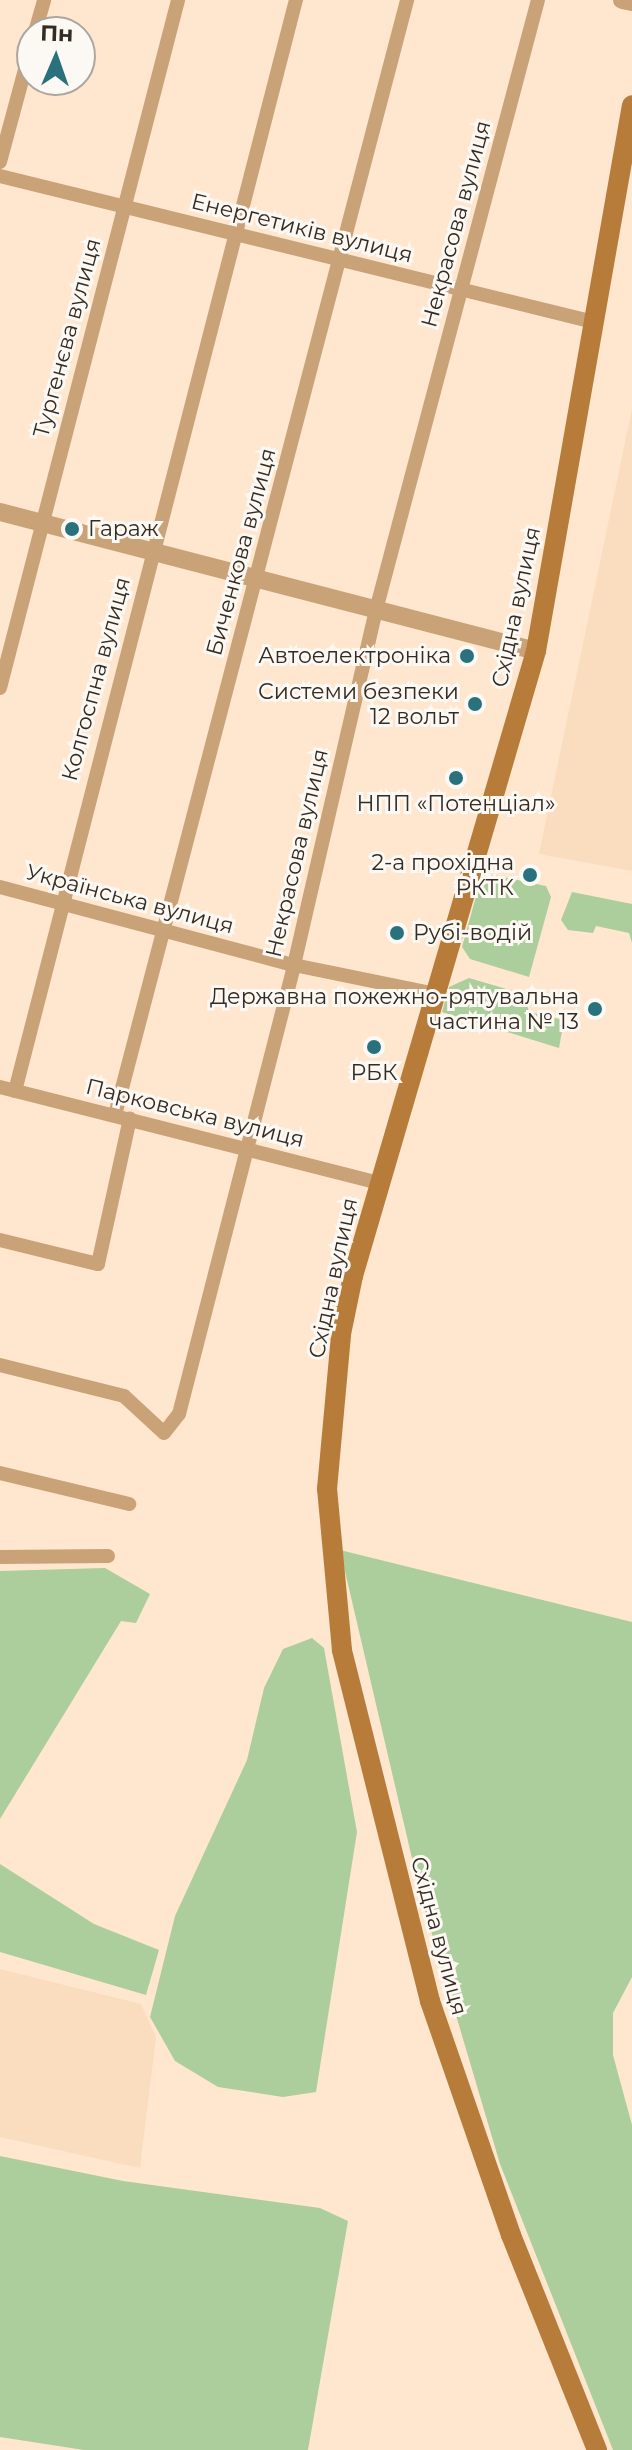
<!DOCTYPE html>
<meta charset="utf-8">
<style>
body{margin:0}
#map{position:relative;width:632px;height:2450px;overflow:hidden;background:#fee7ce;font-family:Montserrat,sans-serif}
div>[style]{position:absolute}
[style*='--x']{left:calc(var(--x)*1px);top:calc(var(--y)*1px);width:calc(var(--w)*1px);rotate:calc(var(--a)*1deg)}
.built>*{inset:0;background:#f9ddbe}
.green>*{inset:0;background:#abce9c}
.minor>*{height:14px;margin:-7px;padding:0 7px;transform-origin:7px;border-radius:7px;background:#caa278}
.tertiary>*{height:18px;margin:-9px;padding:0 9px;transform-origin:9px;border-radius:9px;background:#caa278}
.secondary>*{height:20px;margin:-10px;padding:0 10px;transform-origin:10px;border-radius:10px;background:#b77c39}
.dots>*{width:22px;height:22px;translate:-50% -50%;box-sizing:border-box;border:4px solid #fcf8f3;border-radius:50%}
span{translate:-50% -50%;white-space:nowrap;text-align:center;line-height:1.15;-webkit-text-stroke:6px #fcf8f3;paint-order:stroke}
.street-label{font-size:22px;color:#342b22}
.poi-label{font-size:22px;color:#342b22}
.left{translate:0 -50%;text-align:left}
.right{translate:-100% -50%;text-align:right}
.north{position:absolute;left:16px;top:16px;width:80px;height:80px;box-sizing:border-box;background:#fcf8f3;border:2px solid #aca69f;border-radius:50%;rotate:2deg;font-size:22px;font-weight:700;line-height:32px;text-align:center;color:#342b22}
.north::after{content:'';display:block;margin:auto;width:28px;height:36px;background:#2a717e;clip-path:polygon(50% 0,100% 100%,50% 72%,0 100%)}
</style>
<div id="map">
<div class="built">
<div style="clip-path:polygon(632px 409px,632px 871px,539px 854px)"></div>
<div style="clip-path:polygon(0 1969px,141px 2004px,156px 2037px,140px 2168px,0 2137px)"></div>
</div>
<div class="green">
<div style="clip-path:polygon(493px 875px,546px 886px,551px 897px,529px 977px,470px 959px,462px 947px,480px 882px)"></div>
<div style="clip-path:polygon(572px 892px,632px 904px,632px 943px,629px 933px,596px 926px,593px 933px,568px 930px,561px 920px)"></div>
<div style="clip-path:polygon(469px 978px,524px 994px,529px 1012px,564px 1020px,559px 1048px,442px 1012px,449px 987px)"></div>
<div style="clip-path:polygon(340px 1550px,632px 1622px,632px 1977px,613px 2013px,613px 2055px,632px 2125px,632px 2450px,613px 2450px,500px 2164px,421px 1897px)"></div>
<div style="clip-path:polygon(105px 1568px,150px 1594px,136px 1623px,121px 1621px,0 1819px,0 1571px)"></div>
<div style="clip-path:polygon(312px 1638px,324px 1648px,357px 1832px,316px 2092px,283px 2097px,218px 2087px,175px 2061px,150px 2017px,175px 1916px,247px 1760px,264px 1688px,283px 1649px)"></div>
<div style="clip-path:polygon(0 1864px,94px 1924px,159px 1950px,146px 1995px,0 1952px)"></div>
<div style="clip-path:polygon(0 2156px,123px 2181px,320px 2208px,348px 2221px,308px 2450px,84px 2450px,0 2437px)"></div>
</div>
<div class="minor">
<div style="--x:35;--y:32;--w:33;--a:-74"></div>
<div style="--x:0;--y:162;--w:123;--a:-74.9"></div>
<div style="--x:0;--y:176;--w:612;--a:13.81"></div>
<div style="--x:0;--y:688;--w:711;--a:-75.49"></div>
<div style="--x:0;--y:887;--w:304;--a:14.9"></div>
<div style="--x:294;--y:965;--w:144;--a:11.6"></div>
<div style="--x:0;--y:1087;--w:391;--a:14.2"></div>
<div style="--x:15;--y:1091;--w:1127;--a:-75.56"></div>
<div style="--x:115;--y:1115;--w:1153;--a:-75.32"></div>
<div style="--x:0;--y:1240;--w:101;--a:13.8"></div>
<div style="--x:98;--y:1264;--w:149;--a:-77.6"></div>
<div style="--x:0;--y:1365;--w:128;--a:14"></div>
<div style="--x:124;--y:1396;--w:54;--a:42.8"></div>
<div style="--x:164;--y:1433;--w:24;--a:-52"></div>
<div style="--x:179;--y:1414;--w:463;--a:-75.6"></div>
<div style="--x:294;--y:965;--w:364;--a:-77"></div>
<div style="--x:376;--y:610;--w:631;--a:-75.13"></div>
<div style="--x:0;--y:1473;--w:133;--a:13.5"></div>
<div style="--x:0;--y:1557;--w:108;--a:-0.5"></div>
</div>
<div class="tertiary">
<div style="--x:622;--y:0;--w:10;--a:11"></div>
<div style="--x:0;--y:512;--w:554;--a:14.54"></div>
</div>
<div class="secondary">
<div style="--x:597;--y:2450;--w:232;--a:-111.8"></div>
<div style="--x:511;--y:2235;--w:248;--a:-109.1"></div>
<div style="--x:430;--y:2001;--w:362;--a:-104.1"></div>
<div style="--x:342;--y:1650;--w:162;--a:-95.3"></div>
<div style="--x:327;--y:1489;--w:156;--a:-84.8"></div>
<div style="--x:341;--y:1334;--w:59;--a:-78.3"></div>
<div style="--x:353;--y:1276;--w:651;--a:-73.68"></div>
<div style="--x:536;--y:651;--w:554;--a:-80.03"></div>
</div>
<div class="dots">
<div style="left:72px;top:529px;background:#2a717e"></div>
<div style="left:467px;top:656px;background:#2a717e"></div>
<div style="left:475px;top:704px;background:#2a717e"></div>
<div style="left:456px;top:778px;background:#2a717e"></div>
<div style="left:530px;top:875px;background:#2a717e"></div>
<div style="left:397px;top:933px;background:#2a717e"></div>
<div style="left:595px;top:1009px;background:#2a717e"></div>
<div style="left:374px;top:1047px;background:#2a717e"></div>
</div>
<div class="street-label">
<span style="left:456px;top:224px;rotate:-75deg">Некрасова вулиця</span>
<span style="left:302px;top:228px;rotate:14deg">Енергетиків вулиця</span>
<span style="left:67px;top:338px;rotate:-75deg">Тургенєва вулиця</span>
<span style="left:241px;top:552px;rotate:-75deg">Биченкова вулиця</span>
<span style="left:516px;top:607px;rotate:-78deg">Східна вулиця</span>
<span style="left:96px;top:679px;rotate:-75deg">Колгоспна вулиця</span>
<span style="left:297px;top:853px;rotate:-77deg">Некрасова вулиця</span>
<span style="left:130px;top:899px;rotate:15deg">Українська вулиця</span>
<span style="left:195px;top:1113px;rotate:14deg">Парковська вулиця</span>
<span style="left:333px;top:1278px;rotate:-78deg">Східна вулиця</span>
<span style="left:439px;top:1936px;rotate:75deg">Східна вулиця</span>
</div>
<div class="poi-label">
<span class="left" style="left:88px;top:529px">Гараж</span>
<span class="right" style="left:451px;top:656px">Автоелектроніка</span>
<span class="right" style="left:459px;top:704px">Системи безпеки<br>12 вольт</span>
<span style="left:456px;top:804px">НПП «Потенціал»</span>
<span class="right" style="left:514px;top:875px">2-а прохідна<br>РКТК</span>
<span class="left" style="left:413px;top:933px">Рубі-водій</span>
<span class="right" style="left:579px;top:1009px">Державна пожежно-рятувальна<br>частина № 13</span>
<span style="left:374px;top:1073px">РБК</span>
</div>
<div class="north">Пн</div>
</div>
